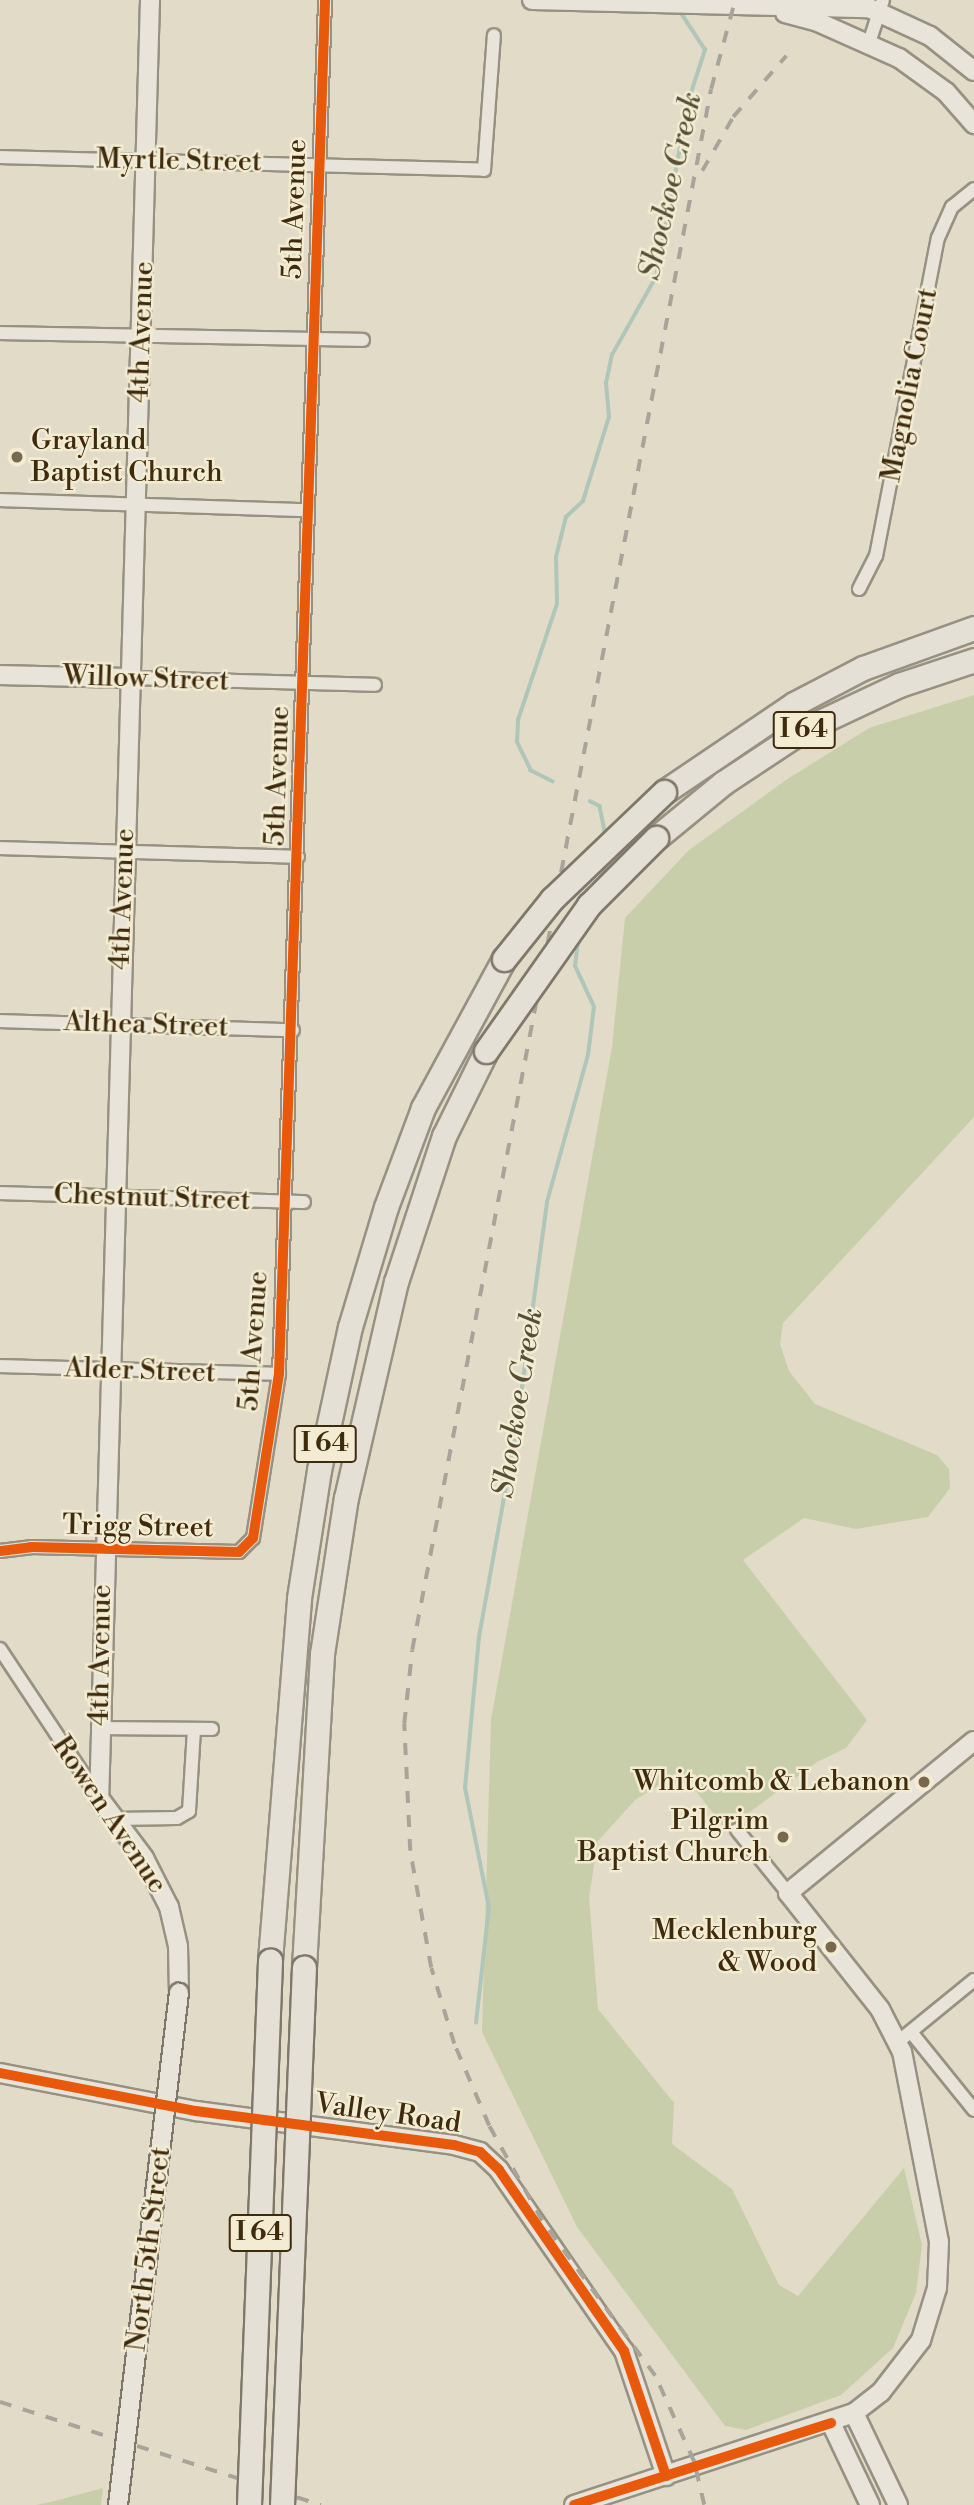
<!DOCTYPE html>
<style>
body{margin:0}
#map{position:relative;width:974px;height:2505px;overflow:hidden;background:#e2dbc7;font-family:"Libre Bodoni",serif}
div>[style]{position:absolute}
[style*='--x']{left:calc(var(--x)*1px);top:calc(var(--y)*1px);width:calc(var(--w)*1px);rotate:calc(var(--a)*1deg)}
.green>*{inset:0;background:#c9ceaa}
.stream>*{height:3.5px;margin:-1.75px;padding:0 1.75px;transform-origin:1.75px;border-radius:1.75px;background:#afc6ba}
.roads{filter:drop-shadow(2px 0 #979182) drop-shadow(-2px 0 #979182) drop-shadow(0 2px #979182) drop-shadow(0 -2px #979182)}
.street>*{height:12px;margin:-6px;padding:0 6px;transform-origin:6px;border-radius:6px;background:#e8e4da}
.secondary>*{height:18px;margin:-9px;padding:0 9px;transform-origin:9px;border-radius:9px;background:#e8e4da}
.highway>*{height:23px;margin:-11.5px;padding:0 11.5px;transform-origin:11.5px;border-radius:11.5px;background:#e4e0d5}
.rail>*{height:3.5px;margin-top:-1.75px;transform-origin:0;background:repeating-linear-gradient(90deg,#a8a499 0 12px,transparent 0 24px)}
.bridges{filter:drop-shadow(2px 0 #7f786a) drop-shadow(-2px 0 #7f786a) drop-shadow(0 2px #7f786a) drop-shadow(0 -2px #7f786a)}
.secondary-bridge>*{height:18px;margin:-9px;padding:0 9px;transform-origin:9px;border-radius:9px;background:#e8e4da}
.highway-bridge>*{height:23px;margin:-11.5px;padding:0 11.5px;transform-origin:11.5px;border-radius:11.5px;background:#e4e0d5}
.cycleway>*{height:10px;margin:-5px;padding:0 5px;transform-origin:5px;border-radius:5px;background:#e8590c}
.dots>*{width:19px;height:19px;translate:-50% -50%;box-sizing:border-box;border:4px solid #f3ecd3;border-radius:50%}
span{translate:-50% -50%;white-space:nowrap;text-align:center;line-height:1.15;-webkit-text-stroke:5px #f3ecd3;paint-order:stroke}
.shield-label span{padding:2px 5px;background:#f3ecd3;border:2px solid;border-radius:5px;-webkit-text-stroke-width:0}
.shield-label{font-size:26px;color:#3e2a0d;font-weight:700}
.street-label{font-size:28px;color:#3e2a0d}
.poi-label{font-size:28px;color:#3e2a0d}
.left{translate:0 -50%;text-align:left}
.right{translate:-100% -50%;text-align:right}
.water-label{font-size:30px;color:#554f37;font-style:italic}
</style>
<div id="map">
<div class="green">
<div style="clip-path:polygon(974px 695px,974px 1117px,783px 1323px,780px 1344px,789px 1371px,815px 1404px,937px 1455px,949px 1469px,950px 1488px,928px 1517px,856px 1529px,804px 1518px,743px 1560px,867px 1720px,846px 1748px,817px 1762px,726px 1830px,692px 1786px,667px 1780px,635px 1800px,598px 1841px,589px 1897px,598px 2009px,674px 2103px,672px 2144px,732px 2189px,779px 2285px,798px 2296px,904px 2168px,922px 2245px,916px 2293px,893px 2348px,841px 2395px,746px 2430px,725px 2426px,577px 2227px,482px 2032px,491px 1720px,612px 1047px,625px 918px,689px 850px,786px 780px,869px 728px)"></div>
<div style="clip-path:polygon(103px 2488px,101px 2505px,36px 2505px,55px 2501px)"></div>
</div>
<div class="stream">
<div style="--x:553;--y:782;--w:25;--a:-153"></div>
<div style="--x:531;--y:771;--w:32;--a:-116"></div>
<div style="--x:517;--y:742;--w:22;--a:-87"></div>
<div style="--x:518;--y:720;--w:122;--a:-71.4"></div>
<div style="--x:557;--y:604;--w:47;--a:-91.2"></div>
<div style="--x:556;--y:557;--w:41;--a:-76"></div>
<div style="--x:566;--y:517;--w:23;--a:-43"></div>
<div style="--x:583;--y:501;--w:88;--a:-72.8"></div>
<div style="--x:609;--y:417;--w:34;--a:-95"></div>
<div style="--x:606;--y:383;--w:29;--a:-78"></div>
<div style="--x:612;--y:355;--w:90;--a:-60.6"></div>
<div style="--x:656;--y:277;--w:181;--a:-79.5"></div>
<div style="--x:689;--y:99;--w:52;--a:-71.9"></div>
<div style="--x:705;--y:50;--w:42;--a:-123.3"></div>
<div style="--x:590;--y:801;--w:11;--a:27"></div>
<div style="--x:600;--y:806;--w:32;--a:79"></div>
<div style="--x:600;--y:880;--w:23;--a:-70"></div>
<div style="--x:476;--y:2023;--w:116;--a:-83.6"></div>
<div style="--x:489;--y:1908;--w:122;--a:-101.3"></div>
<div style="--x:465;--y:1788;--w:152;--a:-84.7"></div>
<div style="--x:479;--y:1637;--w:208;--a:-79.8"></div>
<div style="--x:516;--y:1432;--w:232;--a:-82.3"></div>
<div style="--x:547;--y:1202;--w:153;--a:-74.4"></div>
<div style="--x:588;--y:1055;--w:48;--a:-82.9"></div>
<div style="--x:594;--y:1007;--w:45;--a:-114.9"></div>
<div style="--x:575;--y:966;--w:26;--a:-83"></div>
</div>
<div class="roads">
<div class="street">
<div style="--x:869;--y:43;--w:45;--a:-72"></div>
<div style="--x:0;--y:157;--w:484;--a:1.5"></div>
<div style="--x:484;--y:170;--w:135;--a:-85.8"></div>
<div style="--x:0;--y:333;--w:363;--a:1.1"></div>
<div style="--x:0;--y:500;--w:308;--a:1.9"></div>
<div style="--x:859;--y:589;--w:37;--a:-63"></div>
<div style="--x:876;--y:556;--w:324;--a:-79"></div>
<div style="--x:938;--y:238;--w:34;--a:-66"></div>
<div style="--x:952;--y:207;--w:28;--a:-39"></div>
<div style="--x:129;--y:678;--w:246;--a:1.6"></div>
<div style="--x:0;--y:848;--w:298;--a:1.7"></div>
<div style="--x:0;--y:1021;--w:293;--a:1.8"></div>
<div style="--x:0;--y:1193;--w:304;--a:1.7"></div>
<div style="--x:0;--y:1366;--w:279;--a:1.6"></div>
<div style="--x:0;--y:1551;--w:31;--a:-7"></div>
<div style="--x:31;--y:1547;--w:208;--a:1.4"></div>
<div style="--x:239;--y:1552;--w:20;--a:-45"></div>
<div style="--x:253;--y:1538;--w:166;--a:-81"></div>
<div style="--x:279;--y:1374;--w:1375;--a:-88.08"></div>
<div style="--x:0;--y:1649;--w:179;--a:56.4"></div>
<div style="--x:98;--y:1728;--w:114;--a:0.5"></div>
<div style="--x:115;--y:1819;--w:62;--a:-0.9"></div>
<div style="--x:177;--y:1818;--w:14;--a:-30"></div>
<div style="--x:189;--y:1811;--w:82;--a:-86.5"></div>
<div style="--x:737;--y:1830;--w:81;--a:51"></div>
<div style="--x:911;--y:2032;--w:100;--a:51.1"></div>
<div style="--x:904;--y:2037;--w:90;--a:-39.2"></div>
</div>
<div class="secondary">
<div style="--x:150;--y:0;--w:1799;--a:91.62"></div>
<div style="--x:99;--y:1798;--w:75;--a:53.1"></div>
<div style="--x:144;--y:1858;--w:55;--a:63"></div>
<div style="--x:169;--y:1907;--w:40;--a:77"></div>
<div style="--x:178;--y:1946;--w:47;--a:88.8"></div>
<div style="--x:532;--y:0;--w:337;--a:1.4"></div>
<div style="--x:869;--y:8;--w:67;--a:24.7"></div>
<div style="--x:930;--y:36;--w:56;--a:38.5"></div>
<div style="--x:785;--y:13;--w:34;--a:15"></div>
<div style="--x:818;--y:22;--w:89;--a:24"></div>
<div style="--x:899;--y:58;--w:58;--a:35.9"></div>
<div style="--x:946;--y:92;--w:43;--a:48.8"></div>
<div style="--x:0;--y:675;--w:129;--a:1.3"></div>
<div style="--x:0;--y:2073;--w:200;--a:11"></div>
<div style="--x:196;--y:2111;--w:260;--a:7.5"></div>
<div style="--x:454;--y:2145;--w:27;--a:15"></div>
<div style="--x:480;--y:2152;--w:26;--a:43"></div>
<div style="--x:499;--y:2170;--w:220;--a:55.4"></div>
<div style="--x:624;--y:2351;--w:132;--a:71.4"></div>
<div style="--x:854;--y:2413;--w:102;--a:64.4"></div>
<div style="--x:831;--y:2423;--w:91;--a:64.6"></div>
<div style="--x:574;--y:2505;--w:295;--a:-18.2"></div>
<div style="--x:854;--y:2413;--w:34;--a:-38"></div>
<div style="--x:881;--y:2392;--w:66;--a:-52.4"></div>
<div style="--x:921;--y:2340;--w:54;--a:-72.9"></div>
<div style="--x:937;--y:2288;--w:46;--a:-87.5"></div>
<div style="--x:939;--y:2242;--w:194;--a:-101"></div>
<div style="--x:902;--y:2052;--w:48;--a:-117.1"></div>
<div style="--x:880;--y:2009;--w:148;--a:-128.4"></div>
<div style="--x:788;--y:1893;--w:240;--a:-39.3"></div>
</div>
<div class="highway">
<div style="--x:664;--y:792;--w:157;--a:-34.1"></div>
<div style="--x:794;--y:704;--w:78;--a:-27.6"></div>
<div style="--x:863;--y:668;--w:118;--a:-19.8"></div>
<div style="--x:656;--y:838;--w:87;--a:-39.4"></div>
<div style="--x:723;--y:783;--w:96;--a:-33.5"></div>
<div style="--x:803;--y:730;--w:106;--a:-25.1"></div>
<div style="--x:899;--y:685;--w:79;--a:-18.4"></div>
<div style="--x:270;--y:1960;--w:363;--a:-85.4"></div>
<div style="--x:299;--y:1598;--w:130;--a:-81.1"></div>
<div style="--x:319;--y:1470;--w:146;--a:-77.8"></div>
<div style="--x:350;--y:1327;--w:125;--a:-73.3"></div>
<div style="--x:386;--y:1207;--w:106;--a:-69.5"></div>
<div style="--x:423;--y:1108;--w:170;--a:-61.5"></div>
<div style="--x:304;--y:1967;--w:314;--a:-86.7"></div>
<div style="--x:322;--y:1654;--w:158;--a:-81.3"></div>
<div style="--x:346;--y:1498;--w:222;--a:-77"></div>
<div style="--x:396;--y:1282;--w:154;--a:-71.8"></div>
<div style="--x:444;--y:1136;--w:95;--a:-63.7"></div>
</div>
</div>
<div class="rail">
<div style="--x:702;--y:171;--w:62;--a:-60.1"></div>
<div style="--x:733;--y:117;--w:81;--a:-49"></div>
<div style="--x:0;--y:2402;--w:337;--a:17.8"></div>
<div style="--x:704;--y:2505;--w:44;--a:-103.1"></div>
<div style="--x:694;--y:2462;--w:94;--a:-114.4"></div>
<div style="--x:655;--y:2376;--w:192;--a:-126.1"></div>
<div style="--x:542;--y:2221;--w:109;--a:-119.2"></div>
<div style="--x:489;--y:2126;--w:89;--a:-113.1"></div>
<div style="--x:454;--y:2044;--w:79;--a:-106.8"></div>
<div style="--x:431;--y:1968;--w:119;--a:-100.2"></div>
<div style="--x:410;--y:1851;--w:127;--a:-92.7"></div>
<div style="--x:404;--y:1724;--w:74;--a:-83.8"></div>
<div style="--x:412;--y:1650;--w:1589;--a:-79.16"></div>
<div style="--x:711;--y:89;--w:92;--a:-74.9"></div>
</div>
<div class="bridges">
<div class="secondary-bridge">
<div style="--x:118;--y:2505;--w:516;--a:-83.21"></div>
</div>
<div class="highway-bridge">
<div style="--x:504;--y:959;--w:77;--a:-51.3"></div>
<div style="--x:552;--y:899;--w:155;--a:-43.7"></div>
<div style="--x:486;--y:1051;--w:179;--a:-54.8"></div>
<div style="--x:589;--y:905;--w:95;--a:-45"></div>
<div style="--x:249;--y:2505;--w:545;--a:-87.79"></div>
<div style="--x:282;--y:2505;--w:538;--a:-87.66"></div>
</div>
</div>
<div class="cycleway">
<div style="--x:0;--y:1551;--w:31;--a:-7"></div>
<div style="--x:31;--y:1547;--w:208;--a:1.4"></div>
<div style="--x:239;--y:1552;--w:20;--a:-45"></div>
<div style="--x:253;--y:1538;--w:166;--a:-81"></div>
<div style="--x:279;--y:1374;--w:1375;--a:-88.08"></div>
<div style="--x:0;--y:2073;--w:200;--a:11"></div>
<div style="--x:196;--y:2111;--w:260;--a:7.5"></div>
<div style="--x:454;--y:2145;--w:27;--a:15"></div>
<div style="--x:480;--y:2152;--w:26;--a:43"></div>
<div style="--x:499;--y:2170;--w:220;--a:55.4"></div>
<div style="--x:624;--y:2351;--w:132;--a:71.4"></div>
<div style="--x:574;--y:2505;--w:270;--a:-17.7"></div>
</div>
<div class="dots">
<div style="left:17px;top:457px;background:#77684e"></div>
<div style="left:924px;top:1782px;background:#77684e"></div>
<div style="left:783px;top:1837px;background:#77684e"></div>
<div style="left:831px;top:1947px;background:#77684e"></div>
</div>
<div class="shield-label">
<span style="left:804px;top:730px">I 64</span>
<span style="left:325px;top:1444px">I 64</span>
<span style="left:260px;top:2233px">I 64</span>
</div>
<div class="street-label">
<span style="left:179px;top:161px;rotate:1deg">Myrtle Street</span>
<span style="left:295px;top:209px;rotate:-88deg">5th Avenue</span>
<span style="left:142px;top:332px;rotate:-88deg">4th Avenue</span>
<span style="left:910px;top:385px;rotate:-79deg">Magnolia Court</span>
<span style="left:146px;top:679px;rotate:2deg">Willow Street</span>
<span style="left:278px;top:776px;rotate:-88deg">5th Avenue</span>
<span style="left:123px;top:899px;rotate:-88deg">4th Avenue</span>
<span style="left:146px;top:1025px;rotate:2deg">Althea Street</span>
<span style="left:152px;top:1198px;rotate:2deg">Chestnut Street</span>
<span style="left:254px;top:1341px;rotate:-86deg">5th Avenue</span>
<span style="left:140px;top:1371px;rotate:2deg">Alder Street</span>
<span style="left:138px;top:1527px;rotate:1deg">Trigg Street</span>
<span style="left:101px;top:1655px;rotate:-89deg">4th Avenue</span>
<span style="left:109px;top:1815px;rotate:56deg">Rowen Avenue</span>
<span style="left:388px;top:2114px;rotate:8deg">Valley Road</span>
<span style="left:149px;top:2249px;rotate:-83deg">North 5th Street</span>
</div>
<div class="poi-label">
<span class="left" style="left:31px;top:457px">Grayland<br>Baptist Church</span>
<span class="right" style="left:910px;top:1782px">Whitcomb &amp; Lebanon</span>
<span class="right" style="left:769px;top:1837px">Pilgrim<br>Baptist Church</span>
<span class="right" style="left:817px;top:1947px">Mecklenburg<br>&amp; Wood</span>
</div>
<div class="water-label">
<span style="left:671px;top:186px;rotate:-77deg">Shockoe Creek</span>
<span style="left:518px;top:1403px;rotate:-81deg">Shockoe Creek</span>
</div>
</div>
